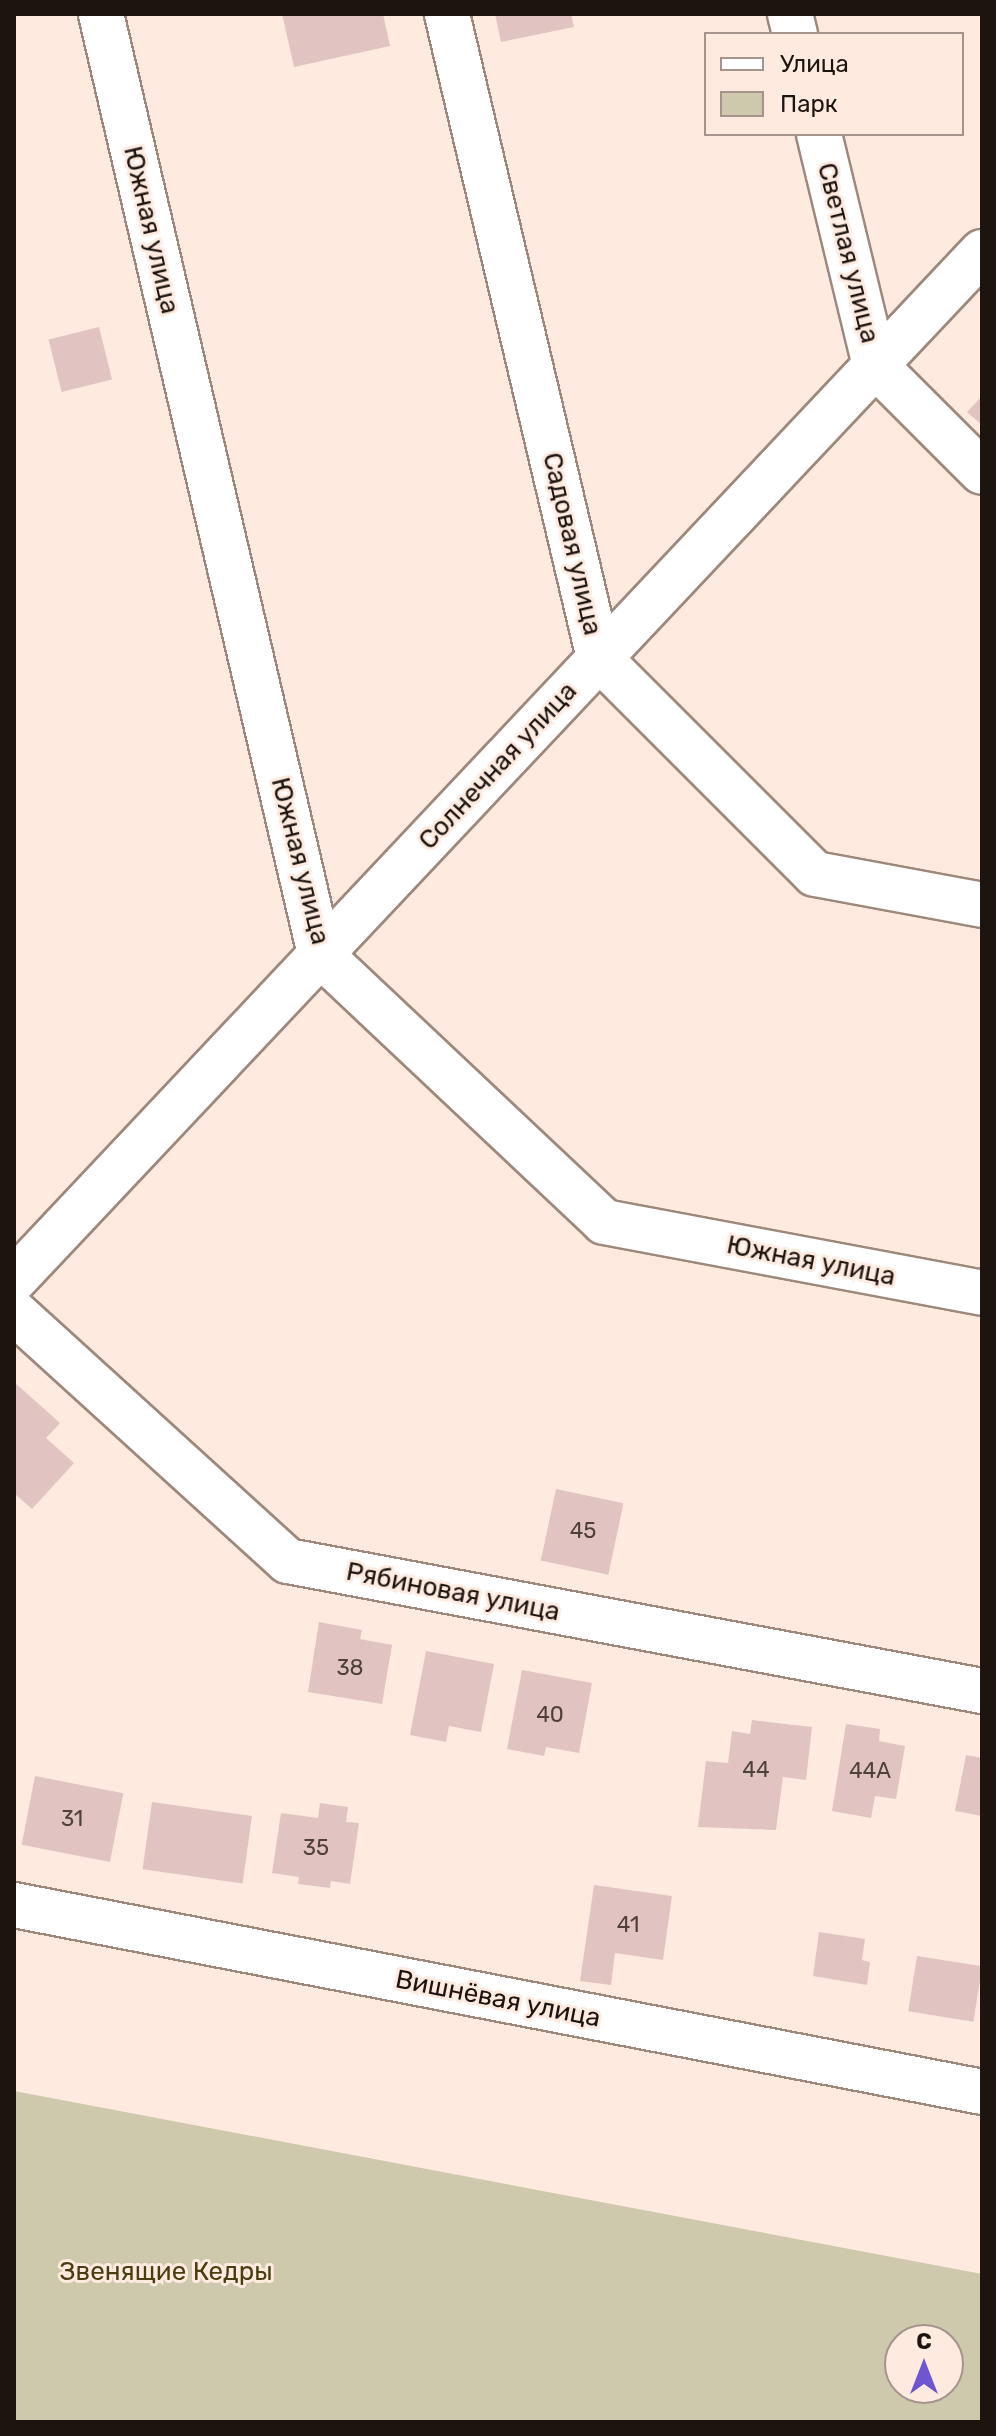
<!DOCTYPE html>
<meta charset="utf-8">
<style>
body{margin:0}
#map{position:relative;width:996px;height:2436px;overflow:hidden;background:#feeadf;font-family:Rubik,sans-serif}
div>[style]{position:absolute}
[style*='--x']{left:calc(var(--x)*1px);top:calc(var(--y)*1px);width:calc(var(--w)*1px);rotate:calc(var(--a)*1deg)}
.green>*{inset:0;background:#cec9ac}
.building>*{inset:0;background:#e1c4c1;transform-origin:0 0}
.roads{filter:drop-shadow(2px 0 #9e887c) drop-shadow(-2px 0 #9e887c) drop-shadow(0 2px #9e887c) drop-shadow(0 -2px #9e887c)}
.minor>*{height:44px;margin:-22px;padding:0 22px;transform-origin:22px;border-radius:22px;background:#fff}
span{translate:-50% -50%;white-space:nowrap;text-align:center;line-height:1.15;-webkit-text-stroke:6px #feeadf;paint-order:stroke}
.number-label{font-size:22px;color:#4e403c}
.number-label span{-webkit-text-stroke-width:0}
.street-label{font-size:26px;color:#1d1410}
.park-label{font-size:26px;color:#483f10}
.frame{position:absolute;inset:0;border:16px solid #1d1410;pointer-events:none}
.legend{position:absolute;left:704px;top:32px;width:260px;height:104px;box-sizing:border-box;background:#feeadf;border:2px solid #a4948c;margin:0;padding:10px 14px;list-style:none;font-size:24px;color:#1d1410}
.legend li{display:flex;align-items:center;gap:16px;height:40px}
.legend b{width:40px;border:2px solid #a4948c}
.north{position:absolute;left:884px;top:2324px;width:80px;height:80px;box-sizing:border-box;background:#feeadf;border:2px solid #a4948c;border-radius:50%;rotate:0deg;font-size:22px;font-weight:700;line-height:32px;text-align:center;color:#1d1410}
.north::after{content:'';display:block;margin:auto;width:28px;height:36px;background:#6d56d0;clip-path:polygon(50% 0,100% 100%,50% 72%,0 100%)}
</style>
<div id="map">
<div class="green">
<div style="clip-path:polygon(evenodd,14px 2091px,982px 2274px,982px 2422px,14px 2422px,14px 2091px,900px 2340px,948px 2340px,948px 2388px,900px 2388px,900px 2340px)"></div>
</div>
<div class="building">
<div style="clip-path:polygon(282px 14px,383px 14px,390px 46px,294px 67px)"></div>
<div style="clip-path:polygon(495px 14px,571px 14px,574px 27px,501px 42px)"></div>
<div style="left:99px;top:327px;width:54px;height:52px;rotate:76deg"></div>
<div style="clip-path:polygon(982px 396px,982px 425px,967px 412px)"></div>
<div style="clip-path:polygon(14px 1382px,60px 1423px,46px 1438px,74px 1463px,32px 1509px,14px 1493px)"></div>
<div style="left:556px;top:1489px;width:69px;height:73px;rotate:12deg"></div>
<div style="clip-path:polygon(319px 1622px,362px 1630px,360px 1639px,392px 1645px,382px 1704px,308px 1692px)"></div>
<div style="clip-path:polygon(426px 1651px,494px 1664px,481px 1732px,449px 1726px,446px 1742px,410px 1735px)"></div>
<div style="clip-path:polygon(522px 1670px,592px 1683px,579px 1753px,546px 1747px,544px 1756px,507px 1749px)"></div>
<div style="clip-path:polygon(752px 1720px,812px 1727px,806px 1780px,783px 1777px,776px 1830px,698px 1827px,706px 1761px,728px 1763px,732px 1731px,750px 1734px)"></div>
<div style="clip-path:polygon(846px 1724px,880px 1729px,879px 1741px,905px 1746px,896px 1799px,875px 1796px,871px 1818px,832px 1811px)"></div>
<div style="clip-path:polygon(966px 1755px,982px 1758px,982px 1816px,955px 1811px)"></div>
<div style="left:35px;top:1776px;width:90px;height:70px;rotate:11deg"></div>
<div style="left:152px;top:1802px;width:101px;height:68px;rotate:8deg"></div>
<div style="clip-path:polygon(320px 1803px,348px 1807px,346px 1822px,359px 1823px,350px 1884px,331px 1881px,330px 1888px,298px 1884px,299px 1877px,272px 1873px,281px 1813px,318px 1818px)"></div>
<div style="clip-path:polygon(594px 1885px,672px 1896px,663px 1960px,615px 1953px,611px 1985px,580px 1981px)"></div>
<div style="clip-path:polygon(819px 1932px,865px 1939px,862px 1960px,870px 1962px,867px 1985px,813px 1976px)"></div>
<div style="left:917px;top:1956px;width:66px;height:56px;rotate:9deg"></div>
</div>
<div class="roads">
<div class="minor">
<div style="--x:101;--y:14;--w:965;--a:76.89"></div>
<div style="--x:320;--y:954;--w:390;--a:43.3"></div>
<div style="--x:604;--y:1222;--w:385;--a:10.6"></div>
<div style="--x:447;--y:14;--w:662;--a:76.72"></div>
<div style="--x:599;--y:658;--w:305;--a:45"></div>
<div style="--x:815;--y:874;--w:170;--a:10.5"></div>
<div style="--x:790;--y:14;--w:21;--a:76"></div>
<div style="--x:819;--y:134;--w:238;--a:76.4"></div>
<div style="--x:875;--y:365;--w:151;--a:45"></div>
<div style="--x:14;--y:1280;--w:1412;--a:-46.72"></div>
<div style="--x:14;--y:1312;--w:370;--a:42.3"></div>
<div style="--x:288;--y:1561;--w:706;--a:10.61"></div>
<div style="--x:14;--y:1905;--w:986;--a:10.93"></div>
</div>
</div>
<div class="number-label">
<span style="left:583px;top:1531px">45</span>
<span style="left:350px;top:1668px">38</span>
<span style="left:550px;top:1715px">40</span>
<span style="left:756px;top:1770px">44</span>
<span style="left:870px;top:1771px">44А</span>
<span style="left:72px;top:1819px">31</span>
<span style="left:316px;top:1848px">35</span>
<span style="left:628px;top:1925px">41</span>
</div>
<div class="street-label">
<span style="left:151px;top:230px;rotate:77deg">Южная улица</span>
<span style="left:848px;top:253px;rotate:76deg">Светлая улица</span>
<span style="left:572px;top:544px;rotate:77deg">Садовая улица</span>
<span style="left:498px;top:766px;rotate:-47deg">Солнечная улица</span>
<span style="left:300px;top:861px;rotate:76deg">Южная улица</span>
<span style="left:811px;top:1261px;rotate:11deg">Южная улица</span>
<span style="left:453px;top:1592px;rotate:11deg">Рябиновая улица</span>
<span style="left:498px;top:1999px;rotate:11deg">Вишнёвая улица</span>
</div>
<div class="park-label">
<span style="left:166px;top:2272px">Звенящие Кедры</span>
</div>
<div class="frame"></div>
<ul class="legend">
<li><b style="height:10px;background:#fff"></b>Улица</li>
<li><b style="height:22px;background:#cec9ac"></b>Парк</li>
</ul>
<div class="north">С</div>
</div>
